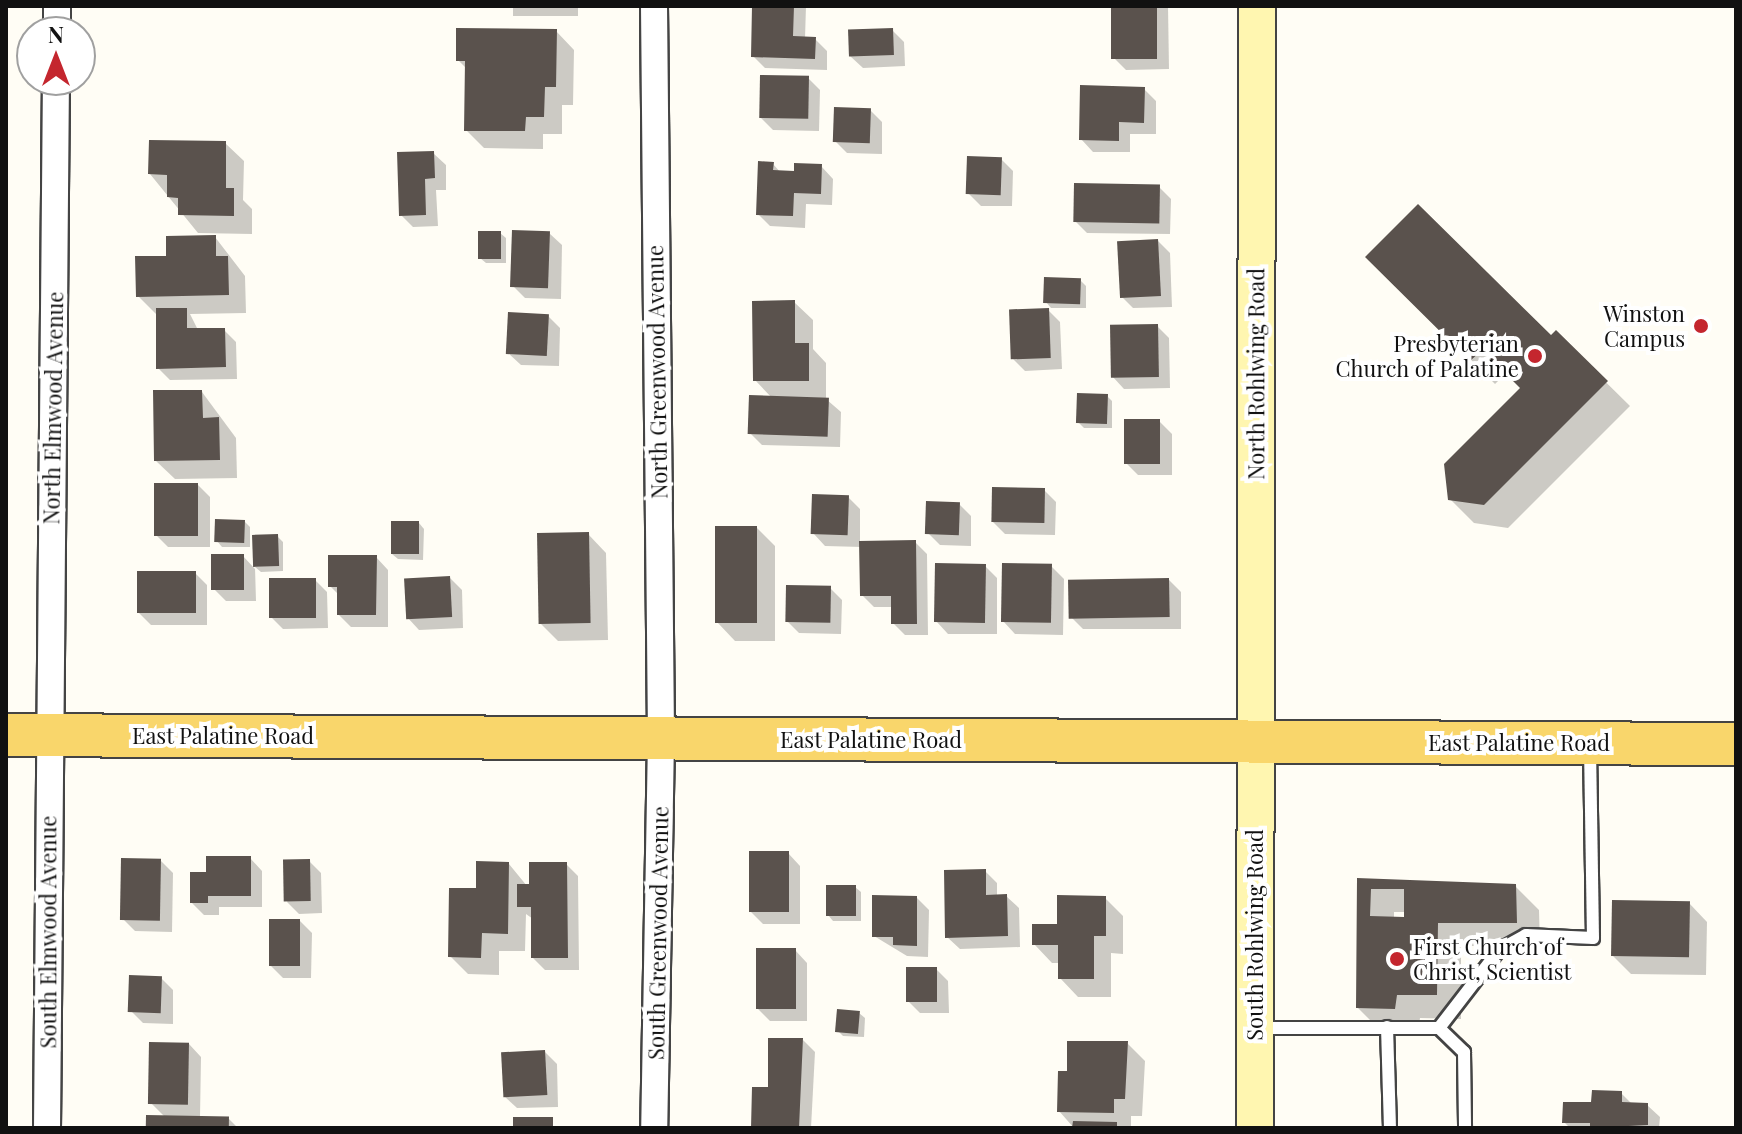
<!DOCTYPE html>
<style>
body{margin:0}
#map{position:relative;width:1742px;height:1134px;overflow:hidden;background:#fffdf5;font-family:"Playfair Display",serif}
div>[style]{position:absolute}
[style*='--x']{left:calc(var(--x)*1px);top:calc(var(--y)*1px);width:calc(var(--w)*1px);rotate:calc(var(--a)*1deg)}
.shadow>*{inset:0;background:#0003;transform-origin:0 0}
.building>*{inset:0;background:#5a524d;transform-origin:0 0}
.roads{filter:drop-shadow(2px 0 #444) drop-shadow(-2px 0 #444) drop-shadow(0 2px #444) drop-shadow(0 -2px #444)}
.lane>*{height:12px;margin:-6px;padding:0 6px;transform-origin:6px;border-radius:6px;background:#fff}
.street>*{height:26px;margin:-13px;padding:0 13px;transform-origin:13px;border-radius:13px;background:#fff}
.secondary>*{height:36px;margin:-18px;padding:0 18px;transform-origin:18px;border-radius:18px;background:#fff6b0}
.primary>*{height:42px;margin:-21px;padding:0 21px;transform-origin:21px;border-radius:21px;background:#f9d66b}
.dots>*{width:22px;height:22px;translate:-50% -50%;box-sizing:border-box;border:4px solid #fff;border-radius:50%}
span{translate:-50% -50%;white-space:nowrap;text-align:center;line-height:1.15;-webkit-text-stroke:8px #fff;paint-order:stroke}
.poi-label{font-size:22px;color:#111}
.right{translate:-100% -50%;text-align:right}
.left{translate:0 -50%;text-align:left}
.street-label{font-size:22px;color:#111}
.frame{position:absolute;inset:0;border:8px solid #111;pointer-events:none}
.north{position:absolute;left:16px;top:16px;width:80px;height:80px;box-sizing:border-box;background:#fff;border:2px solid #a0a0a0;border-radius:50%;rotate:0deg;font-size:22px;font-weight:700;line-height:32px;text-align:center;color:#111}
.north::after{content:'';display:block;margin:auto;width:28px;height:36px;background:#c4262e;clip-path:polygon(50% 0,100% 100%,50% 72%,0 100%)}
</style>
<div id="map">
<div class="shadow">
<div style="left:513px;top:6px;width:65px;height:10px"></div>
<div style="clip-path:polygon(754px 6px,806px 6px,805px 39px,815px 39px,827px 51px,827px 70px,765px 68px,753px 56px)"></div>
<div style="clip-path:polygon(1113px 6px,1168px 6px,1169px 69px,1126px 70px,1114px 58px)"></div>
<div style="clip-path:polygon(892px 30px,904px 42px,905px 66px,863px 68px,850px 56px)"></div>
<div style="clip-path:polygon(556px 31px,574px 50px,573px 105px,562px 105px,562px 134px,543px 134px,543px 149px,484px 148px,466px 130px,467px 69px,458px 60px)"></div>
<div style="clip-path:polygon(808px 78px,820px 90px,819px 131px,773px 130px,761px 118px)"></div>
<div style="clip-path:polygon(1144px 89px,1156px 101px,1156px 134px,1130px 134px,1130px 152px,1093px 152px,1081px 139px)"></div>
<div style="clip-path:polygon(870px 110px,882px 122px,882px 154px,847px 153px,835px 141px)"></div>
<div style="clip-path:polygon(225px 143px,244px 161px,243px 200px,252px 209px,252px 234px,198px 233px,150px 174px)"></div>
<div style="clip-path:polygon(433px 153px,446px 165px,446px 190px,436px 190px,438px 226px,413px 227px,401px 215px)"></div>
<div style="clip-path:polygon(1001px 159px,1013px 171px,1012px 206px,981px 206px,968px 193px)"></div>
<div style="clip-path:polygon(773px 164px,781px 173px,821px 166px,833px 179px,832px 205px,806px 204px,805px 228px,770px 226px,758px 214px)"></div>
<div style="clip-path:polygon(1159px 187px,1171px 199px,1170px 234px,1087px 233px,1075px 221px)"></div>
<div style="clip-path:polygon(500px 233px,506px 238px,506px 263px,486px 263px,480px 258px)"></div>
<div style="clip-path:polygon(549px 233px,562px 245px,561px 299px,525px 298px,513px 286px)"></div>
<div style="clip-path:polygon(215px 237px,245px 276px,246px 313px,190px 314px,198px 330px,224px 330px,236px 342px,237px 379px,170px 380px,158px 368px,156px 314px,138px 296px,168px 258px)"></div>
<div style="clip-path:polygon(1158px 241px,1170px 253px,1172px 307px,1133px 308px,1121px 296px)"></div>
<div style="clip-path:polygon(1368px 257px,1551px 338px,1556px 333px,1630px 406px,1508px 528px,1474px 523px,1450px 499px,1523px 388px,1507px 372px,1495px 384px)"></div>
<div style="clip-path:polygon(1080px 280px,1086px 286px,1086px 308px,1051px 308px,1046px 302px)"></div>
<div style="clip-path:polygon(794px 302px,813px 320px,813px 349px,826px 363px,826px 399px,841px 412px,840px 447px,762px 445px,750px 433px,772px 398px,755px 380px)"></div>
<div style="clip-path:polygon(1048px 310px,1060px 322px,1062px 369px,1025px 371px,1013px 359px)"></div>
<div style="clip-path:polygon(548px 316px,560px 328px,559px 366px,521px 365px,508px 353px)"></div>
<div style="clip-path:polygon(1157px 326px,1169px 338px,1170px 388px,1124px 389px,1112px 376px)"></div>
<div style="clip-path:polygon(202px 392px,236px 438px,237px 478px,175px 479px,156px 461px)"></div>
<div style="clip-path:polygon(1107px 396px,1112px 401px,1112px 428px,1084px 428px,1078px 422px)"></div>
<div style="clip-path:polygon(1159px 421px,1172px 434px,1172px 475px,1138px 475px,1126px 463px)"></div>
<div style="clip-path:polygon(198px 485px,210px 497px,210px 547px,168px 547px,156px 535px)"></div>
<div style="clip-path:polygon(1044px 490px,1056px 502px,1055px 535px,1005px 534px,993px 522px)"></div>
<div style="clip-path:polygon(848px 497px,860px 509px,860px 543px,915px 542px,927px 554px,928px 635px,905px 635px,893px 623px,893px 607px,874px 607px,862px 595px,862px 547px,825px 546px,813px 533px)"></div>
<div style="clip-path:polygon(959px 504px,971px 516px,971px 546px,940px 545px,928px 533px)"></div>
<div style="clip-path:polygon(245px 522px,250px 527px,250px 547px,222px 547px,217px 541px)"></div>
<div style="clip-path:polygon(419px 523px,424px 529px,423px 560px,398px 559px,392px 554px)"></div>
<div style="clip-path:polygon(757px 528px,775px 546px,775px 641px,735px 641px,717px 622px)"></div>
<div style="clip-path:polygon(588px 534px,606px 553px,608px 640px,558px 641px,540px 623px)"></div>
<div style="clip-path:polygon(277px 536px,283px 542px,283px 571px,261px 572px,255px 567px,256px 601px,226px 601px,214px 589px,243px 556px,255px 569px,254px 537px)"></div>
<div style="clip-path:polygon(376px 557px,388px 570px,388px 627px,351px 627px,339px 615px,339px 595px,330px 586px)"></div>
<div style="clip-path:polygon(985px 566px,997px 578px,997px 634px,948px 634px,936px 621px)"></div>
<div style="clip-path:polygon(1051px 566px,1064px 579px,1063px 635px,1015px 634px,1003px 621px)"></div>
<div style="clip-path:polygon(195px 573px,207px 585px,207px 625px,151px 625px,139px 613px)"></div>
<div style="clip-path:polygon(450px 578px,462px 590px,463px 628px,419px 630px,407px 617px)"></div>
<div style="clip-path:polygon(315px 580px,327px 592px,328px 628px,283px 629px,271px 617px)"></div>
<div style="clip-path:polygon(1169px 580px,1181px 592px,1181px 629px,1083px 629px,1071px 617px)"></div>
<div style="clip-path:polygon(830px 588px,842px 600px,841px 634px,799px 633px,787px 621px)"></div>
<div style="clip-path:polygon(788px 853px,800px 866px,800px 924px,763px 924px,751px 912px)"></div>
<div style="clip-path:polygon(250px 858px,262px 871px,262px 907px,219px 907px,219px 915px,204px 915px,192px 903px,208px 874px)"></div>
<div style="clip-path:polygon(161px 861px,173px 873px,172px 932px,135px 931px,123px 919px)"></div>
<div style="clip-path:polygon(309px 861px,321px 873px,322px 913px,299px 914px,287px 902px)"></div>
<div style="clip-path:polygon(509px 864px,527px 886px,566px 864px,578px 876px,579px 970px,545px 970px,533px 958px,533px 919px,526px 914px,525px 951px,499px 951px,499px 975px,468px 974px,450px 956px,478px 890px)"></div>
<div style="clip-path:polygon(985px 871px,997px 883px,997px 896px,1006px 896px,1019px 908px,1020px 947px,960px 949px,947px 937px)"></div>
<div style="clip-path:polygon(evenodd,1359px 880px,1515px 886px,1539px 910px,1540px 946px,1461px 946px,1461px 1019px,1420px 1018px,1418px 1032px,1382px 1032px,1358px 1008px,1359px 880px,1394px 912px,1406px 912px,1406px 919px,1394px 919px,1394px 912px)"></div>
<div style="clip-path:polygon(855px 887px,861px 892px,861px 921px,833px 921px,828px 915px)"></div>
<div style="clip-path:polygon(917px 898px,929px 910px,928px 957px,907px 956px,874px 936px)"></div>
<div style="clip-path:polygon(1105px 898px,1123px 916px,1123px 954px,1111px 953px,1111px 997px,1078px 997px,1060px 978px,1060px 963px,1052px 963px,1034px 944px)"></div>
<div style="clip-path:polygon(1689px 903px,1707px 922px,1706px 975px,1631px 974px,1613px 956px)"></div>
<div style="clip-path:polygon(300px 921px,312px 933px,311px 978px,283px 978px,270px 965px)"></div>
<div style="clip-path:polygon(795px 950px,807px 963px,807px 1021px,770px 1021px,758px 1009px)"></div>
<div style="clip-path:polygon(936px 969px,948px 981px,949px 1013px,920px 1013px,908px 1001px)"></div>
<div style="clip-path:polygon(161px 978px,173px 990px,173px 1024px,143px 1023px,131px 1011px)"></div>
<div style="clip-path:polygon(859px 1013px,865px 1018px,864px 1037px,843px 1036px,838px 1031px)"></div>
<div style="clip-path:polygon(803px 1040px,815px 1052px,811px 1128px,753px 1128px,770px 1089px)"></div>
<div style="clip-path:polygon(1127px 1043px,1145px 1061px,1142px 1116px,1131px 1116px,1131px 1128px,1074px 1128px,1059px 1111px,1069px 1073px)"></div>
<div style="clip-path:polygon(189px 1044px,201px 1057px,200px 1118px,228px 1118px,238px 1128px,148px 1128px,165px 1117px,151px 1103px)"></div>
<div style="clip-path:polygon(545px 1052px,557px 1064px,558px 1107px,517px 1108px,504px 1096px)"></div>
<div style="clip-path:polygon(1621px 1093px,1633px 1105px,1647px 1105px,1660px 1117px,1659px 1128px,1570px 1128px,1564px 1122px)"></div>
</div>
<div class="building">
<div style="clip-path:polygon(752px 6px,794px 6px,793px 36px,816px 37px,815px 59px,751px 57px)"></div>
<div style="left:1111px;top:6px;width:46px;height:53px"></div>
<div style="clip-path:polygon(456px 28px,557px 29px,556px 87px,545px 87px,544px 117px,526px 117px,525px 131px,464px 131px,465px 61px,456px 61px)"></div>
<div style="left:893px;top:28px;width:27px;height:45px;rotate:88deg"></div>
<div style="left:760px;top:75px;width:49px;height:43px;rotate:1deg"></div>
<div style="clip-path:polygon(1080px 85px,1145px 87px,1144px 123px,1119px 122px,1119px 141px,1079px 140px)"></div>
<div style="left:834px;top:107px;width:37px;height:35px;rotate:2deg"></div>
<div style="clip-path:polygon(149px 140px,226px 141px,226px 188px,234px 188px,234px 216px,178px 215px,178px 198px,167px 197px,167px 175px,148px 174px)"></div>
<div style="clip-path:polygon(434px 151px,435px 178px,425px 179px,426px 215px,399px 216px,397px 152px)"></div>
<div style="left:967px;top:156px;width:35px;height:38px;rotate:2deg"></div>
<div style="clip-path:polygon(758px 161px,774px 162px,773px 170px,794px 171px,794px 163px,822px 164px,821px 194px,794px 193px,793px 216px,756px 215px)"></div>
<div style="left:1074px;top:183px;width:86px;height:39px;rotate:1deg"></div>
<div style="clip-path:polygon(1418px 204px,1551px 335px,1556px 330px,1608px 381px,1484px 505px,1448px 500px,1444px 464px,1520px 388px,1482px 350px,1470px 361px,1365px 257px)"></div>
<div style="left:512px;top:230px;width:38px;height:57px;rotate:2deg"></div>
<div style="left:478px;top:231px;width:23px;height:28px"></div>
<div style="clip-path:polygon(216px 235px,216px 256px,228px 256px,229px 295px,136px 297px,135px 256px,166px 256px,166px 236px)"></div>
<div style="left:1158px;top:239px;width:57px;height:41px;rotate:87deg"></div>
<div style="left:1044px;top:277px;width:37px;height:26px;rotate:2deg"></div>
<div style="clip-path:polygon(795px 300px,795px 343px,809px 343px,809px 381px,753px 381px,752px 301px)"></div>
<div style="clip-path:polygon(156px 308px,187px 308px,187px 328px,225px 328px,226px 367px,156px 369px)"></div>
<div style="left:1049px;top:308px;width:50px;height:40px;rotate:88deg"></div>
<div style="left:508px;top:312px;width:41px;height:42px;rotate:3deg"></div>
<div style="left:1158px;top:324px;width:53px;height:48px;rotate:89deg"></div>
<div style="clip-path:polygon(153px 390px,202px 390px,203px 418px,219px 417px,220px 460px,154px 461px)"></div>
<div style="left:1077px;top:393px;width:31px;height:30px;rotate:2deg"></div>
<div style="left:749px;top:395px;width:80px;height:39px;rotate:2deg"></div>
<div style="left:1124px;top:419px;width:36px;height:45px"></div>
<div style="left:154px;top:483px;width:44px;height:53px"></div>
<div style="left:992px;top:487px;width:53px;height:35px;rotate:1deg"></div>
<div style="left:812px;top:494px;width:37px;height:40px;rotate:2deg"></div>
<div style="left:926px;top:501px;width:34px;height:33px;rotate:2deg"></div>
<div style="left:215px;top:519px;width:30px;height:23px;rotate:2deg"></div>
<div style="left:391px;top:521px;width:28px;height:33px"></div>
<div style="left:715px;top:526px;width:42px;height:97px"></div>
<div style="left:589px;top:532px;width:91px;height:52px;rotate:89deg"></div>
<div style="left:278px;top:534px;width:32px;height:26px;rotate:88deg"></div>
<div style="clip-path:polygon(916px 540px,917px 624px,891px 624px,891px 596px,860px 596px,859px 541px)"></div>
<div style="left:244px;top:554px;width:36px;height:33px;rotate:90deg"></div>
<div style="clip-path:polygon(328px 555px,377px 555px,376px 615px,337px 615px,337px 587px,328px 587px)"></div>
<div style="left:935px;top:563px;width:51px;height:59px;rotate:1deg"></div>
<div style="left:1002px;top:563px;width:50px;height:59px;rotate:1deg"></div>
<div style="left:137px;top:571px;width:59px;height:42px"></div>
<div style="left:450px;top:576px;width:41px;height:46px;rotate:87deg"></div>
<div style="left:269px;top:578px;width:47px;height:40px"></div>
<div style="left:1169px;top:578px;width:39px;height:101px;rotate:89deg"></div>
<div style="left:786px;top:585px;width:45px;height:37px;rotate:1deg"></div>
<div style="left:749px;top:851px;width:40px;height:61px"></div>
<div style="clip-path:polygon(206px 856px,251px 856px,251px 896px,208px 896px,208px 903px,190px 903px,190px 872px,206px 872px)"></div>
<div style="left:121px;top:858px;width:40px;height:62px;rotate:1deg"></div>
<div style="left:310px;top:859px;width:42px;height:27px;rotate:89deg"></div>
<div style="clip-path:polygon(476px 861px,509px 862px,508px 934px,482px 933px,481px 958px,448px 957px,449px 888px,476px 888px)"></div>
<div style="clip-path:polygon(529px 862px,567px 862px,568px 958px,531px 958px,531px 907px,517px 907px,517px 884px,529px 884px)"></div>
<div style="clip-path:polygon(986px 869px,986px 895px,1007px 894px,1008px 936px,945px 938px,944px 870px)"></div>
<div style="clip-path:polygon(evenodd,1357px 878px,1516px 884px,1517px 923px,1438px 923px,1437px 995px,1397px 995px,1395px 1009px,1356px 1008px,1357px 878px,1371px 889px,1404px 889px,1404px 917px,1370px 916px,1371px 889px)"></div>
<div style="left:826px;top:885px;width:30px;height:31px"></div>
<div style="clip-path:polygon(872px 895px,917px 896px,917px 946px,893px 945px,893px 937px,872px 937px)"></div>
<div style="clip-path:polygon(1057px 895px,1106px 896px,1106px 936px,1094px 936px,1094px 979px,1058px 979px,1058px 945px,1032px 945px,1032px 924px,1057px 924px)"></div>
<div style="left:1612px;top:900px;width:78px;height:56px;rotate:1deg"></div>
<div style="left:269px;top:919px;width:31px;height:47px"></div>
<div style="left:756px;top:948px;width:40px;height:61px"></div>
<div style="left:906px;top:967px;width:31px;height:35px"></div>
<div style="left:129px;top:975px;width:33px;height:37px;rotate:2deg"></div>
<div style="left:837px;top:1009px;width:23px;height:23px;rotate:5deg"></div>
<div style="clip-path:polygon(768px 1038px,803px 1038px,799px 1128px,751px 1128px,752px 1087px,768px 1087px)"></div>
<div style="clip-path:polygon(1067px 1041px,1128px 1041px,1125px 1099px,1114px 1099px,1114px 1113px,1057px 1112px,1058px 1071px,1067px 1071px)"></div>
<div style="left:149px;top:1042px;width:40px;height:62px;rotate:1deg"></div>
<div style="left:545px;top:1050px;width:45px;height:44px;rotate:87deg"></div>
<div style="clip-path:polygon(1592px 1090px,1622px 1091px,1622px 1102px,1648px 1103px,1648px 1125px,1590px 1128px,1590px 1123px,1562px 1123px,1563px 1102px,1591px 1102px)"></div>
<div style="left:146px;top:1115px;width:83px;height:13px;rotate:1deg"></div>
<div style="left:513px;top:1117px;width:40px;height:11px"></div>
<div style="clip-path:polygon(1073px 1121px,1117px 1122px,1117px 1128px,1072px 1128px)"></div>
</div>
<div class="roads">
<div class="lane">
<div style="--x:1387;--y:1027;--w:101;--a:88.3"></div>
<div style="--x:1258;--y:1028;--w:181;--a:0"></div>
<div style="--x:1439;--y:1028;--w:35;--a:44"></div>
<div style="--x:1464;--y:1052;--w:76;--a:89.2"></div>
<div style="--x:1439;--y:1028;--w:98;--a:-52.4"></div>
<div style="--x:1499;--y:950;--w:31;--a:-29"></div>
<div style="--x:1526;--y:935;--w:67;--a:2.6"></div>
<div style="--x:1593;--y:938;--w:187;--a:-90.9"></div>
</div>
<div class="street">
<div style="--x:654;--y:6;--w:733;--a:89.45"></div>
<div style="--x:661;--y:739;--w:389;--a:91"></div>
<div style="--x:57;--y:32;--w:26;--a:-90"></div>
<div style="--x:47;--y:1128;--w:1048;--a:-89.51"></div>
</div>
<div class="secondary">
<div style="--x:1255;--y:1128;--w:1122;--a:-89.9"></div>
</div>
<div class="primary">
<div style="--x:6;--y:735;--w:1730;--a:0.3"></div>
</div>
</div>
<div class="dots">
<div style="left:1701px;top:326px;background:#c4262e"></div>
<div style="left:1535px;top:356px;background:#c4262e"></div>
<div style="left:1397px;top:959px;background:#c4262e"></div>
</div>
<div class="poi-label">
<span class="right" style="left:1685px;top:326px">Winston<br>Campus</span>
<span class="right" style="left:1519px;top:356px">Presbyterian<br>Church of Palatine</span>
<span class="left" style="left:1413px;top:959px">First Church of<br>Christ, Scientist</span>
</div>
<div class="street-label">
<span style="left:657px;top:372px;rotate:-91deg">North Greenwood Avenue</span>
<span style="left:1256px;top:374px;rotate:-90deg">North Rohlwing Road</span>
<span style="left:53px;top:408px;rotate:-89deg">North Elmwood Avenue</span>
<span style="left:223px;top:736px">East Palatine Road</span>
<span style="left:871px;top:740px">East Palatine Road</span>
<span style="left:1519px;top:743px">East Palatine Road</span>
<span style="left:48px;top:932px;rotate:-90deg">South Elmwood Avenue</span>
<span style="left:658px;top:933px;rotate:-89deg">South Greenwood Avenue</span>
<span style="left:1255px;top:935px;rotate:-90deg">South Rohlwing Road</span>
</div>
<div class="frame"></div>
<div class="north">N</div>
</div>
